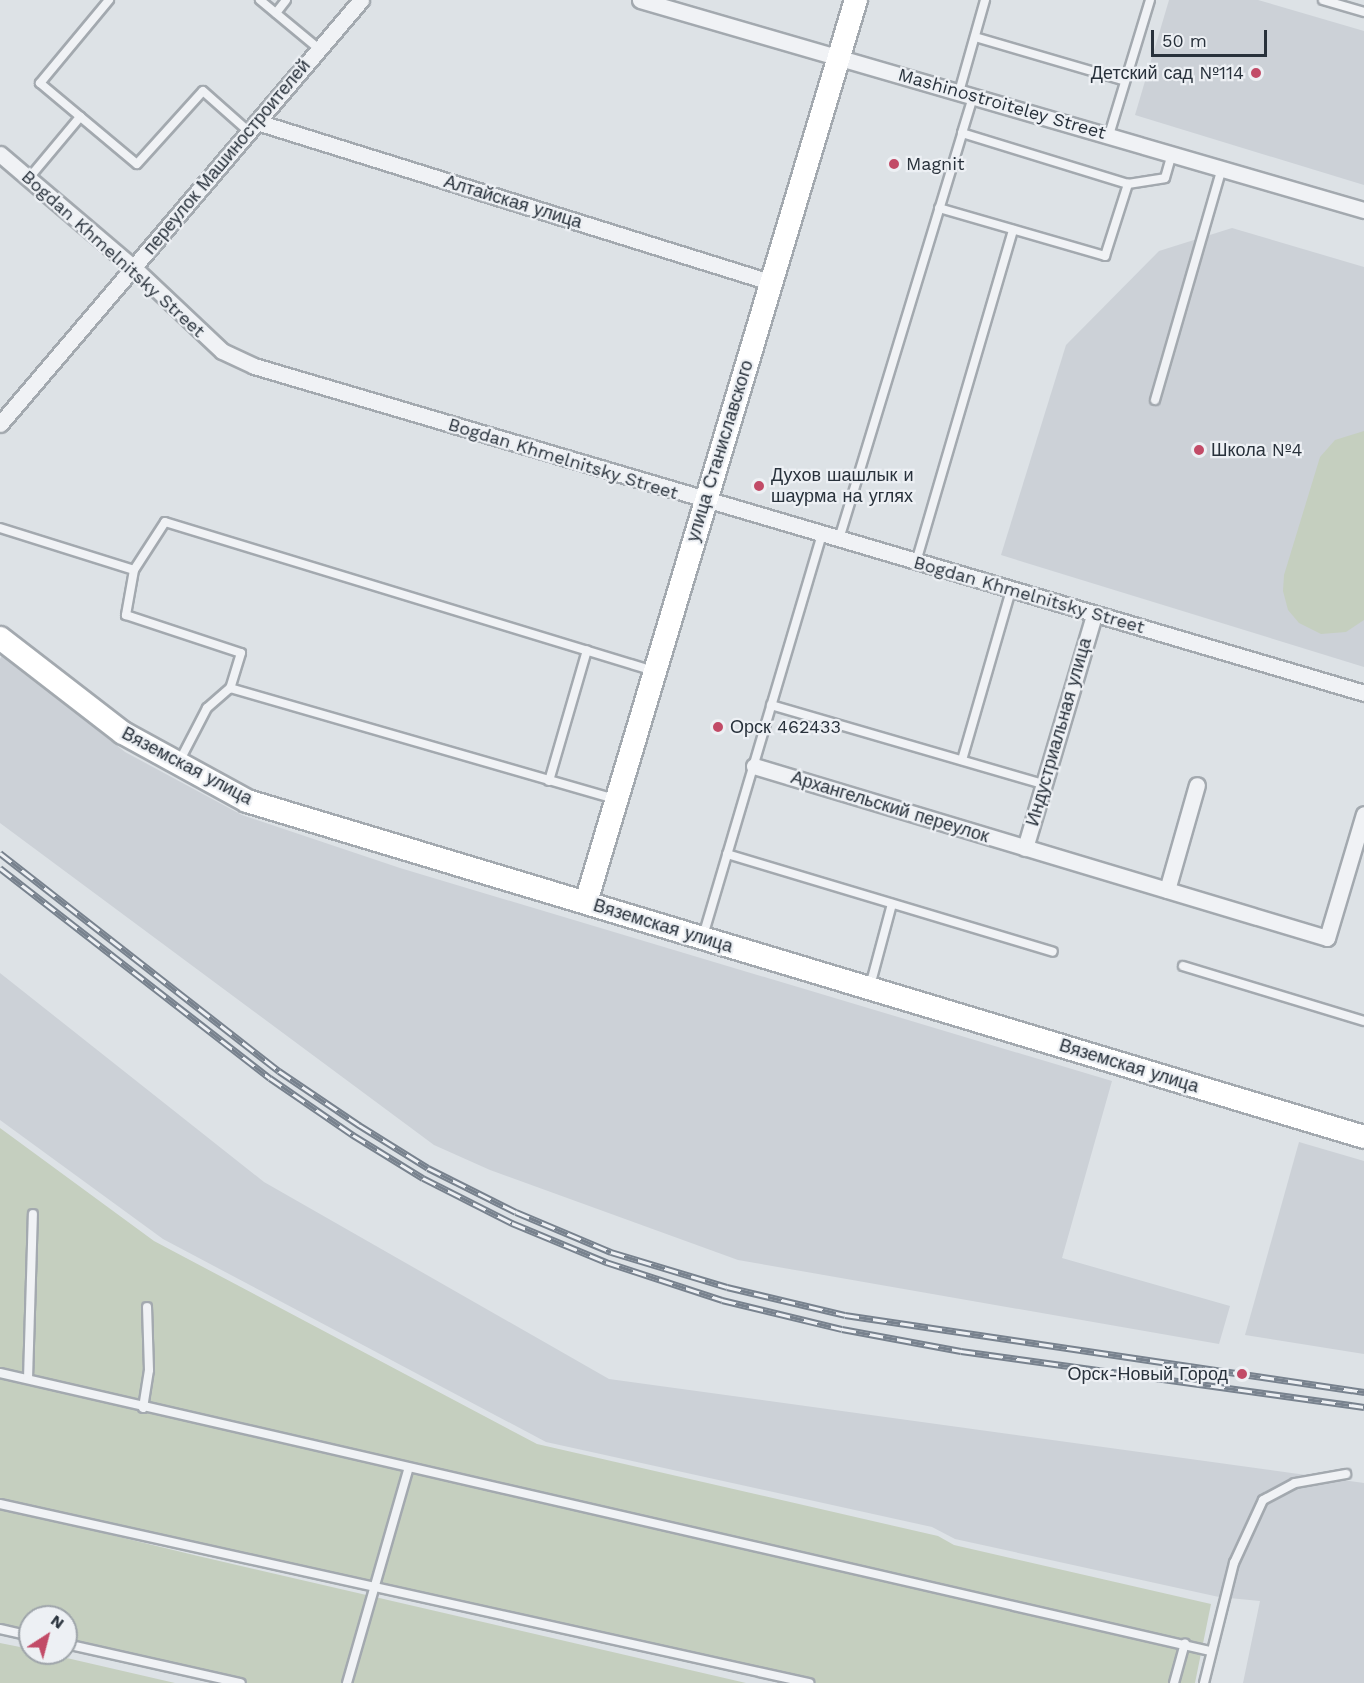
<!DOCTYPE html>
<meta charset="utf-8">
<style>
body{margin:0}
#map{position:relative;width:1364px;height:1683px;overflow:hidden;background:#dde2e6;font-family:"Work Sans",sans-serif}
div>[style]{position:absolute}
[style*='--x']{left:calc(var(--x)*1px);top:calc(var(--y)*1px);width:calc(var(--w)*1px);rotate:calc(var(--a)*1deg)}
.built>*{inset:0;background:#ccd1d7}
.green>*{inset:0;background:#c5cfbf}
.roads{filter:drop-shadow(2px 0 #a3a9af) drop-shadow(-2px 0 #a3a9af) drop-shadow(0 2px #a3a9af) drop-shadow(0 -2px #a3a9af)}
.lane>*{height:8px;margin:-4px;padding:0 4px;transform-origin:4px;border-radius:4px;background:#f0f2f5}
.street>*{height:15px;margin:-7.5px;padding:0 7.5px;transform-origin:7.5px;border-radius:7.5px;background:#f0f2f5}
.secondary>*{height:22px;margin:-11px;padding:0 11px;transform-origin:11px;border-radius:11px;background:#fff}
.rail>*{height:7px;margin-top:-3.5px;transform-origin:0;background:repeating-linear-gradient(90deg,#edf0f4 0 14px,#78828e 0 28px);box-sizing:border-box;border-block:2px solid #78828e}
.dots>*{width:16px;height:16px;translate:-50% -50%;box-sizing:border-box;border:3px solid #edf0f4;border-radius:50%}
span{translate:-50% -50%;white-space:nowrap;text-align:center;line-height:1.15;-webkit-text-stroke:4.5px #edf0f4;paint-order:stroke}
.poi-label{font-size:18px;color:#28313b}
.right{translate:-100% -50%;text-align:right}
.left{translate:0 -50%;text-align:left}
.street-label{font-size:18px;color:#28313b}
.north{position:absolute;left:18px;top:1605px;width:60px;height:60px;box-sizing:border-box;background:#edf0f4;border:2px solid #9ea4aa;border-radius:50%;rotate:36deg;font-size:16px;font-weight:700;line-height:24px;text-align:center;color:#28313b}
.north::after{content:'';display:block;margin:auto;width:21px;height:27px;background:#c24b67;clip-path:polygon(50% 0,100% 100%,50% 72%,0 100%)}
.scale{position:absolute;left:1151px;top:30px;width:116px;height:27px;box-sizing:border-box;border:3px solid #28313b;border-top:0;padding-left:8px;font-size:18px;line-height:21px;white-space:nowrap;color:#28313b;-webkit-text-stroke:4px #edf0f4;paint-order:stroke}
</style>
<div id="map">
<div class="built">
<div style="clip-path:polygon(1169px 0,1258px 0,1364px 31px,1364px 185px,1135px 115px)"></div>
<div style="clip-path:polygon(1232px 228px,1364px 267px,1364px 667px,1001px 555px,1066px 345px,1159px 251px)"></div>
<div style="clip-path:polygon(3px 654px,125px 752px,242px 815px,400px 868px,1112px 1081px,1062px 1258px,1230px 1306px,1219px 1344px,738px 1260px,490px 1170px,434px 1145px,0 823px,0 659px)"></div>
<div style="clip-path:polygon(0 973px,264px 1182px,609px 1379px,1364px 1483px,1364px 1683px,1243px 1683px,1260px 1601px,1219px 1597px,955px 1539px,932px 1527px,546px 1442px,163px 1239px,0 1120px)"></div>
<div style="clip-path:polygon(1299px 1142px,1364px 1161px,1364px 1354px,1245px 1335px)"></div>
</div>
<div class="green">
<div style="clip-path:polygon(1364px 431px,1364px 620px,1346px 632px,1321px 634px,1299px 623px,1288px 610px,1283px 591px,1284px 575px,1320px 457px,1335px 440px)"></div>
<div style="clip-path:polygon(0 1128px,154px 1241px,537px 1444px,938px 1536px,954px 1545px,1211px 1604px,1195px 1683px,790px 1683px,0 1500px)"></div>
<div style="clip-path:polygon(0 1508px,198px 1556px,746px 1683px,219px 1683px,66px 1649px,66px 1617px,30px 1617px,30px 1641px,0 1634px)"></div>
<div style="clip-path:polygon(0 1643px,30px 1649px,30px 1653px,45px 1653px,175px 1683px,0 1683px)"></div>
</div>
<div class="roads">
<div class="lane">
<div style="--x:109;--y:0;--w:108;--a:129.7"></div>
<div style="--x:40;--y:83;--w:126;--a:39.9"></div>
<div style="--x:137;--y:164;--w:98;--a:-47.9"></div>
<div style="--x:203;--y:91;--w:60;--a:41.6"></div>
<div style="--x:260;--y:0;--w:77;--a:39.7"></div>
<div style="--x:1323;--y:0;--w:43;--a:16.3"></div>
<div style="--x:276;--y:13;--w:16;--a:-52"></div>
<div style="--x:975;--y:37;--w:156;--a:16.3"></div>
<div style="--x:959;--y:92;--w:96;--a:-74.2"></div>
<div style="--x:962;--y:133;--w:39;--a:-73"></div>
<div style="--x:1109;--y:135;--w:141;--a:-73.1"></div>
<div style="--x:29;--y:178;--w:80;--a:-50.1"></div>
<div style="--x:939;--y:208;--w:173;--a:16.1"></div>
<div style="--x:1105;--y:256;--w:76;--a:-72.3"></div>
<div style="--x:1128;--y:184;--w:37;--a:-9"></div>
<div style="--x:1165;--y:178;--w:25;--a:-74"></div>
<div style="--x:1155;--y:400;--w:241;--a:-73.9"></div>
<div style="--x:0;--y:528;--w:140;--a:17.4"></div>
<div style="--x:134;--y:570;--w:46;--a:100.1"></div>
<div style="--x:126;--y:615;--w:121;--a:18.3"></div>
<div style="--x:241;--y:653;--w:37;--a:107"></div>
<div style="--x:839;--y:539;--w:424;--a:-73.1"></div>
<div style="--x:962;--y:133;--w:174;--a:17.1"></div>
<div style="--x:916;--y:562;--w:346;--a:-73.7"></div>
<div style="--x:134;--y:570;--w:57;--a:-57.1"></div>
<div style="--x:165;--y:522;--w:511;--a:16.95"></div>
<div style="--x:771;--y:705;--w:283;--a:16.2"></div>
<div style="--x:962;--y:760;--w:177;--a:-73.9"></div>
<div style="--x:179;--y:762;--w:61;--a:-62.6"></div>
<div style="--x:207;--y:708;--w:30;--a:-41"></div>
<div style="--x:230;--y:688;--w:401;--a:16.1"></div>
<div style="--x:549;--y:781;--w:136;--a:-73.8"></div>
<div style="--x:727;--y:854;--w:340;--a:16.7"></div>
<div style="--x:703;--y:936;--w:419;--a:-73.5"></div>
<div style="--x:1183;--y:966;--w:189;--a:16.9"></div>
<div style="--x:870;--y:986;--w:85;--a:-75"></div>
<div style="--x:0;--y:1373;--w:1242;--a:12.94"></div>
<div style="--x:28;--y:1379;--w:165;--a:-88.3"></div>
<div style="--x:143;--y:1408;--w:38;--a:-81"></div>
<div style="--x:149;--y:1370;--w:63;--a:-91.8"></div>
<div style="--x:0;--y:1504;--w:829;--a:12.48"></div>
<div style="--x:0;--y:1629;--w:31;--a:13"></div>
<div style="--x:66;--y:1644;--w:179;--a:12.6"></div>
<div style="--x:347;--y:1683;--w:222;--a:-74"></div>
<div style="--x:1174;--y:1683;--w:41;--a:-74.6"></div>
<div style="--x:1204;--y:1683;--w:124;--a:-76"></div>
<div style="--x:1234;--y:1563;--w:69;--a:-65.3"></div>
<div style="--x:1263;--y:1500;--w:36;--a:-28"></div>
<div style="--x:1295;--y:1483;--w:52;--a:-10"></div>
</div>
<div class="street">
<div style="--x:640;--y:0;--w:754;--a:16.18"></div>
<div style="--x:257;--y:122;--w:537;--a:17.32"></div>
<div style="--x:0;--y:154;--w:175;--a:40.4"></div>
<div style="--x:133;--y:267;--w:122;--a:43.3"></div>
<div style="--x:222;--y:351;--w:35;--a:25"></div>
<div style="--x:254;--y:366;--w:1157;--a:16.41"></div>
<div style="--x:0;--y:424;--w:557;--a:-49.59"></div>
<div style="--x:754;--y:766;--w:598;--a:16.71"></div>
<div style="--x:1327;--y:938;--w:129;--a:-73.4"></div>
<div style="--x:1025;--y:848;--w:243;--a:-73.5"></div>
<div style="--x:1167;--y:890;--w:109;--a:-74.1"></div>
</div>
<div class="secondary">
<div style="--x:0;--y:638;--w:155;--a:37.7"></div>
<div style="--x:123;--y:733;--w:141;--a:28.7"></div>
<div style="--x:247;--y:801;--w:1166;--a:16.74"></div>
<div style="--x:586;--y:902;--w:942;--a:-73.34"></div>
</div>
</div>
<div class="rail">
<div style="--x:0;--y:853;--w:354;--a:38"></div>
<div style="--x:279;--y:1071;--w:97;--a:34"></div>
<div style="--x:359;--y:1125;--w:81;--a:31.9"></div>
<div style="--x:428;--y:1168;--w:98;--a:26.6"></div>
<div style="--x:516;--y:1212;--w:103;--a:22.8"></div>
<div style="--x:611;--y:1252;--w:121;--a:16.8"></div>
<div style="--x:727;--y:1287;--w:121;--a:13.3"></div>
<div style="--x:845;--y:1315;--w:525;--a:8.44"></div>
<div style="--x:0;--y:868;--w:342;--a:37.9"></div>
<div style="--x:270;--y:1078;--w:101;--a:34.5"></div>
<div style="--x:353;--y:1135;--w:82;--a:31.6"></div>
<div style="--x:423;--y:1178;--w:100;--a:26.8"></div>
<div style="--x:512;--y:1223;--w:102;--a:22.5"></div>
<div style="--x:606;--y:1262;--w:122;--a:18.1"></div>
<div style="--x:722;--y:1300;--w:123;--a:13.6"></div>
<div style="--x:842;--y:1329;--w:121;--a:10.5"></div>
<div style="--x:961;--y:1351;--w:407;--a:7.9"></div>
</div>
<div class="dots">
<div style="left:1256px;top:73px;background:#c24b67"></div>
<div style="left:894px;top:164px;background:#c24b67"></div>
<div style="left:1199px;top:450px;background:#c24b67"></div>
<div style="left:759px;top:486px;background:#c24b67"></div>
<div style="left:718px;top:727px;background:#c24b67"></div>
<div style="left:1242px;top:1374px;background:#c24b67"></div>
</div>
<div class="poi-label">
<span class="right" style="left:1244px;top:73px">Детский сад №114</span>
<span class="left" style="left:906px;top:164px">Magnit</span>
<span class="left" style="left:1211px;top:450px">Школа №4</span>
<span class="left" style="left:771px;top:486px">Духов шашлык и<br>шаурма на углях</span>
<span class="left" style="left:730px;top:727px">Орск 462433</span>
<span class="right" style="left:1228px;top:1374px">Орск-Новый Город</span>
</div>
<div class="street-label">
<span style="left:1002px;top:104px;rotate:16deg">Mashinostroiteley Street</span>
<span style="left:227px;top:157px;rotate:-50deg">переулок Машиностроителей</span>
<span style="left:513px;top:202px;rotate:17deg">Алтайская улица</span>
<span style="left:113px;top:254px;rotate:42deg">Bogdan Khmelnitsky Street</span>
<span style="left:720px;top:451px;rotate:-73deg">улица Станиславского</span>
<span style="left:563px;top:459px;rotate:17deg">Bogdan Khmelnitsky Street</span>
<span style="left:1029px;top:595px;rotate:16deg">Bogdan Khmelnitsky Street</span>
<span style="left:1059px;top:732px;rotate:-74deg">Индустриальная улица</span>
<span style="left:187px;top:766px;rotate:28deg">Вяземская улица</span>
<span style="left:890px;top:807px;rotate:17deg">Архангельский переулок</span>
<span style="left:663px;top:926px;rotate:17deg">Вяземская улица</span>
<span style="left:1129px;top:1066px;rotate:17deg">Вяземская улица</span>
</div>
<div class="north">N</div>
<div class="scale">50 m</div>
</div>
